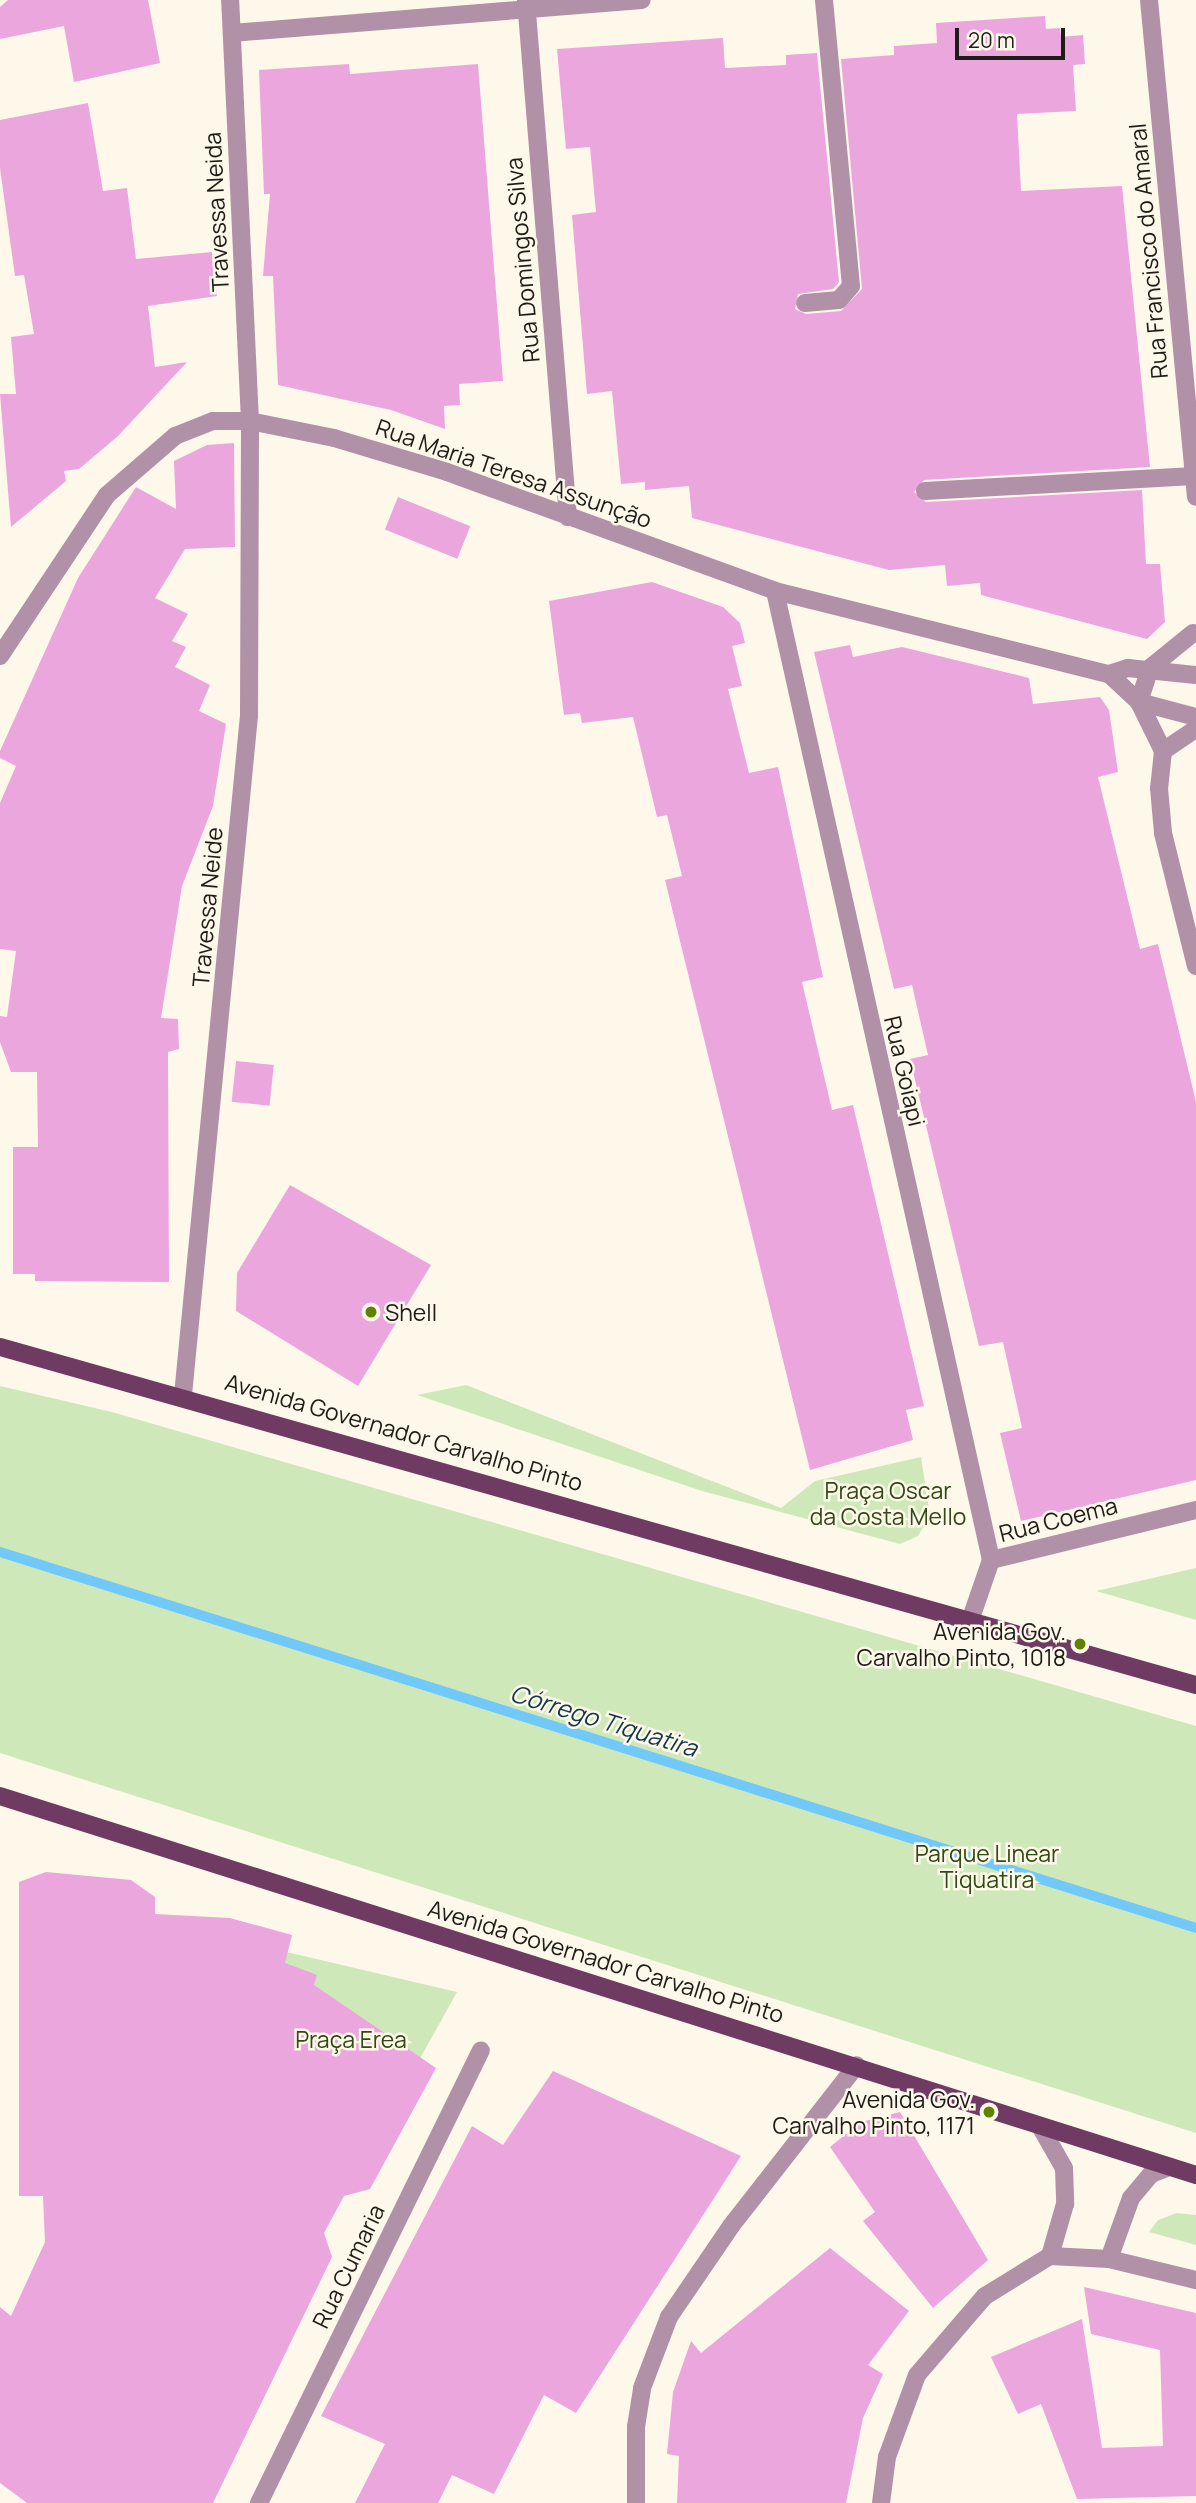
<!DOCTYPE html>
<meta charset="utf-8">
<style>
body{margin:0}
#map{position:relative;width:1196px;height:2503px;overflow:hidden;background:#fef8ea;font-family:Manrope,sans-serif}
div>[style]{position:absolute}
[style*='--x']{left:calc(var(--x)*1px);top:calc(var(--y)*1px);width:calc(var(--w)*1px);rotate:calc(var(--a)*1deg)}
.green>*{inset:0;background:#cee8ba}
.stream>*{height:10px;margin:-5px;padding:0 5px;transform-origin:5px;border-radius:5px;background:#70c9f8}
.building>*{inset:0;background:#eba6de;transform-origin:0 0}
.minor>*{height:18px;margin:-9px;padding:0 9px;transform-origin:9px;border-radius:9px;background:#b091a7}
.major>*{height:18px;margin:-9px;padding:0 9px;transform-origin:9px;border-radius:9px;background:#703b63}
.dots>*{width:19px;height:19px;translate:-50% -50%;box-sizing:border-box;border:4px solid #fef8ea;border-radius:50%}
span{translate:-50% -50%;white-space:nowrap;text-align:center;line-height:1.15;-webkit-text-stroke:5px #fef8ea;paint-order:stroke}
.street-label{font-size:23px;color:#1d1c17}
.poi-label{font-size:23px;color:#1d1c17}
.left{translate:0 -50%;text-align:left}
.right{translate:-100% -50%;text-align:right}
.park-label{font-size:23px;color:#304915}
.water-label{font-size:24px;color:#123a4d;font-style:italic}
.scale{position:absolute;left:955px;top:28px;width:110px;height:32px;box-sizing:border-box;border:4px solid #1d1c17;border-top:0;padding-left:9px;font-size:21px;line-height:24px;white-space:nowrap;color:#1d1c17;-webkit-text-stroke:5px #fef8ea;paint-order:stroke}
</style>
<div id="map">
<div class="green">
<div style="clip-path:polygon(466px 1385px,781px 1508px,815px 1481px,921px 1457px,930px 1515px,918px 1536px,900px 1544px,702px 1491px,417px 1395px)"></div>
<div style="clip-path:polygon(0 1386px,112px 1412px,1196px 1726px,1196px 2133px,0 1753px)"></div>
<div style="clip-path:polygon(1196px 1568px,1196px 1620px,1096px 1591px)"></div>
<div style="clip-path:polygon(261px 1946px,457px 1992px,378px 2134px)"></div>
<div style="clip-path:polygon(1177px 2213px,1196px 2215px,1196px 2245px,1149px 2232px,1158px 2220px)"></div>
</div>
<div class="stream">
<div style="--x:0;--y:1552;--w:1254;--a:17.45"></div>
</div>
<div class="building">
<div style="clip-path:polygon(8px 0,148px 0,160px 63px,74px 82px,64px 26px,0 39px,0 7px)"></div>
<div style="clip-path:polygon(1045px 16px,1046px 29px,1060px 28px,1061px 37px,1083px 35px,1085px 64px,1073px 65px,1076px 111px,1017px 114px,1021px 191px,1122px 186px,1150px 467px,924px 480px,914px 492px,926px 502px,1142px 490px,1146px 564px,1160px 564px,1165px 622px,1147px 639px,981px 595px,980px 583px,947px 586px,945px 565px,889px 570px,692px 518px,689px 486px,645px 490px,645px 482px,621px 484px,612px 391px,587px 394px,572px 215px,596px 212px,590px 147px,566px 149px,557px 49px,723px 38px,725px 68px,786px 65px,786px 55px,817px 53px,839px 282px,833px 289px,798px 294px,795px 309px,806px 314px,841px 311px,862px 289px,841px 59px,894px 55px,894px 46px,937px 43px,936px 23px)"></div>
<div style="clip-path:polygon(349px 64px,350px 74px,478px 64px,503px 381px,459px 384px,460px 405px,444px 406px,445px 429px,391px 410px,278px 385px,273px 276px,263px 276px,270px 194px,264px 194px,259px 70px)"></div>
<div style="clip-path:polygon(88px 103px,103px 191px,127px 188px,136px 259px,212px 252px,217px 296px,148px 306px,155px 367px,187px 362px,118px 436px,79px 469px,64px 471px,66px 481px,11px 527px,0 394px,16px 394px,11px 337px,34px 334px,24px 275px,15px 276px,0 168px,0 120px)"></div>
<div style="clip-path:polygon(234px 443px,235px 547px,185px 549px,155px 598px,188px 614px,172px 641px,186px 647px,175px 667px,210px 685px,199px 711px,226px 724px,213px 806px,182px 886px,161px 1018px,178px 1019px,179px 1049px,168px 1052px,169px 1282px,35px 1281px,35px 1274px,13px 1274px,13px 1147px,38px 1147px,37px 1072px,11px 1072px,0 1042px,0 1016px,7px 1017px,16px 951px,0 949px,0 803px,16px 766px,0 758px,0 751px,78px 578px,136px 487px,176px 509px,174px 461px,207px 445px)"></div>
<div style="left:398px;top:497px;width:78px;height:35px;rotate:22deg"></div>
<div style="clip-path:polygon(652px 582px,723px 607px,740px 623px,745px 643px,732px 646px,742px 686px,728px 689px,749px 773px,778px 767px,823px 977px,802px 982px,832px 1110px,853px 1105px,924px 1406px,906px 1410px,913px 1440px,810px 1470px,665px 880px,682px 876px,667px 815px,657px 817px,633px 717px,582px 723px,580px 713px,564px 715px,549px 601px)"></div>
<div style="clip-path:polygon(850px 645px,853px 657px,902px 647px,1029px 678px,1033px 704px,1100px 697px,1109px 710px,1118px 772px,1098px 777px,1140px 949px,1158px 944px,1196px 1102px,1196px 1480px,1021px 1521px,1000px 1433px,1022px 1428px,1003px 1342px,979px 1346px,910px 1059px,928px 1055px,912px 985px,894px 989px,814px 652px)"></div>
<div style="left:236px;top:1061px;width:38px;height:41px;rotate:6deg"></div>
<div style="clip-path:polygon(290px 1185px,431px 1265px,358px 1386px,236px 1311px,237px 1273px)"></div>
<div style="clip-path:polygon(46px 1872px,131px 1880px,155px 1897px,155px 1914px,230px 1918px,292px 1935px,285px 1963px,317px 1975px,314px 1985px,436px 2068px,370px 2189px,344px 2196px,324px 2233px,332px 2257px,213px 2503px,27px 2503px,0 2483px,0 2307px,11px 2316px,45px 2242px,43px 2196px,19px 2196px,19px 1882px)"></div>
<div style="clip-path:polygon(553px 2071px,741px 2156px,576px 2413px,544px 2395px,494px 2494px,452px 2475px,438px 2503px,355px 2503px,385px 2444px,321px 2416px,472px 2126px,503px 2145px)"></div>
<div style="clip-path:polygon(900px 2112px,988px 2260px,933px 2308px,863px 2221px,875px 2212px,830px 2147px,861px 2122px)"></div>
<div style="clip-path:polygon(830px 2248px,909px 2311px,868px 2365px,883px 2374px,863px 2418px,846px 2503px,677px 2503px,679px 2456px,667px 2454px,673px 2392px,691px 2341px,701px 2353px)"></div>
<div style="clip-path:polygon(1084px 2287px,1196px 2313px,1196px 2496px,1077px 2499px,1041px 2404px,1018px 2414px,991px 2357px,1082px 2319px,1102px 2448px,1163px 2446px,1160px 2350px,1091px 2334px)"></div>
</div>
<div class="minor">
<div style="--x:526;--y:0;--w:519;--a:85.36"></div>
<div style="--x:1149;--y:0;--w:499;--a:84.6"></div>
<div style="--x:232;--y:33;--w:411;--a:-4.6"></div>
<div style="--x:805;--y:303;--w:34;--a:-5"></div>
<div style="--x:839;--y:300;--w:18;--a:-49"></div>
<div style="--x:851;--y:286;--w:287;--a:-95.4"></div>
<div style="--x:925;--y:491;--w:269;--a:-3.2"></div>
<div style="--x:775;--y:591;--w:993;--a:77.43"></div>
<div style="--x:1193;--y:633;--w:55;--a:140.9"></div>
<div style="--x:1150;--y:668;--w:36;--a:108"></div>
<div style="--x:1139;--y:702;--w:55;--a:63.9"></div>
<div style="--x:1163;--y:751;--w:37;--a:96"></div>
<div style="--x:1159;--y:788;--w:45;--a:84.9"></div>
<div style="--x:1163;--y:833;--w:137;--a:76.1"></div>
<div style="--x:0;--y:656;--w:193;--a:-56.4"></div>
<div style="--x:107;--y:495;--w:90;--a:-40.9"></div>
<div style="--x:175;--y:436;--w:41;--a:-21.5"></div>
<div style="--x:213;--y:421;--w:37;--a:0"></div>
<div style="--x:250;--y:421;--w:86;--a:11.4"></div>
<div style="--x:334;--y:438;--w:118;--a:16.7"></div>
<div style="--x:447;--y:472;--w:349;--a:19.9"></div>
<div style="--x:775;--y:591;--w:344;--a:14"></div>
<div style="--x:1109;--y:674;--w:41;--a:43"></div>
<div style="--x:1139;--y:702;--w:59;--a:14.7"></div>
<div style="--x:1109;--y:674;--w:20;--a:-18"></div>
<div style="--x:1128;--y:668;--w:68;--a:5.9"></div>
<div style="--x:1163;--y:751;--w:40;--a:-34"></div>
<div style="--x:183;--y:1395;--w:682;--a:-84.45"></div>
<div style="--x:249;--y:716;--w:295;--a:-89.8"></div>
<div style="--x:250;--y:421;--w:421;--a:-92.7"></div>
<div style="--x:971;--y:1618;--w:61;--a:-71"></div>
<div style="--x:991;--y:1560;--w:211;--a:-13.7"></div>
<div style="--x:1040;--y:2126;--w:48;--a:60.3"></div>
<div style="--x:1064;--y:2168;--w:36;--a:88"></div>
<div style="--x:1065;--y:2204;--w:54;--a:106.1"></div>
<div style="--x:1109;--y:2259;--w:65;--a:-70.2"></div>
<div style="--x:1131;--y:2198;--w:31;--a:-50"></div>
<div style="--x:1151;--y:2174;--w:19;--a:-21"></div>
<div style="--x:259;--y:2503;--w:504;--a:-63.89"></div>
<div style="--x:636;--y:2503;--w:76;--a:-90"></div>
<div style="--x:636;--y:2427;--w:39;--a:-81"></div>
<div style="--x:642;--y:2388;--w:76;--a:-69.2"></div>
<div style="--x:669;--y:2317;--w:110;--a:-55.7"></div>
<div style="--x:731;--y:2226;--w:204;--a:-52"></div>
<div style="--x:881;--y:2503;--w:46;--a:-82.6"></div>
<div style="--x:887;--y:2457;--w:87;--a:-69.9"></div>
<div style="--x:917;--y:2375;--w:104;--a:-49.3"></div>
<div style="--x:985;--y:2296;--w:76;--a:-31.6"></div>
<div style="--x:1050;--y:2256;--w:59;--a:2.9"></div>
<div style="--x:1109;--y:2259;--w:89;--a:13.6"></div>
</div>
<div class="major">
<div style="--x:0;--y:1347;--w:1243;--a:15.78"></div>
<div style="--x:0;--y:1796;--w:1255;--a:17.58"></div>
</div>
<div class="dots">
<div style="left:371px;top:1312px;background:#5f8300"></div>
<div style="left:1080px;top:1644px;background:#5f8300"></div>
<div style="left:989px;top:2112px;background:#5f8300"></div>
</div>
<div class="street-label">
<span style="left:216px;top:212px;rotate:-93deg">Travessa Neida</span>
<span style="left:1148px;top:251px;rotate:-95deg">Rua Francisco do Amaral</span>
<span style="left:522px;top:260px;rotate:-95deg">Rua Domingos Silva</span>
<span style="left:514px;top:473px;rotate:19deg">Rua Maria Teresa Assunção</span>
<span style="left:207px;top:907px;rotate:-85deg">Travessa Neide</span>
<span style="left:905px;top:1071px;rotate:77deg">Rua Goiapi</span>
<span style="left:404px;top:1432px;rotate:16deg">Avenida Governador Carvalho Pinto</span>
<span style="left:1058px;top:1519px;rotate:-14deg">Rua Coema</span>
<span style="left:606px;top:1961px;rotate:17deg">Avenida Governador Carvalho Pinto</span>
<span style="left:348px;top:2266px;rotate:-64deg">Rua Cumaria</span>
</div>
<div class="poi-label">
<span class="left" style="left:385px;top:1312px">Shell</span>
<span class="right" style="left:1066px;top:1644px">Avenida Gov.<br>Carvalho Pinto, 1018</span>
<span class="right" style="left:975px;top:2112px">Avenida Gov.<br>Carvalho Pinto, 1171</span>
</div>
<div class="park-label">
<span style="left:888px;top:1503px">Praça Oscar<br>da Costa Mello</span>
<span style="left:987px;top:1866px">Parque Linear<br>Tiquatira</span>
<span style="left:351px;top:2039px">Praça Erea</span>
</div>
<div class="water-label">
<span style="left:604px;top:1720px;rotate:17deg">Córrego Tiquatira</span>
</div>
<div class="scale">20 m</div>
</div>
